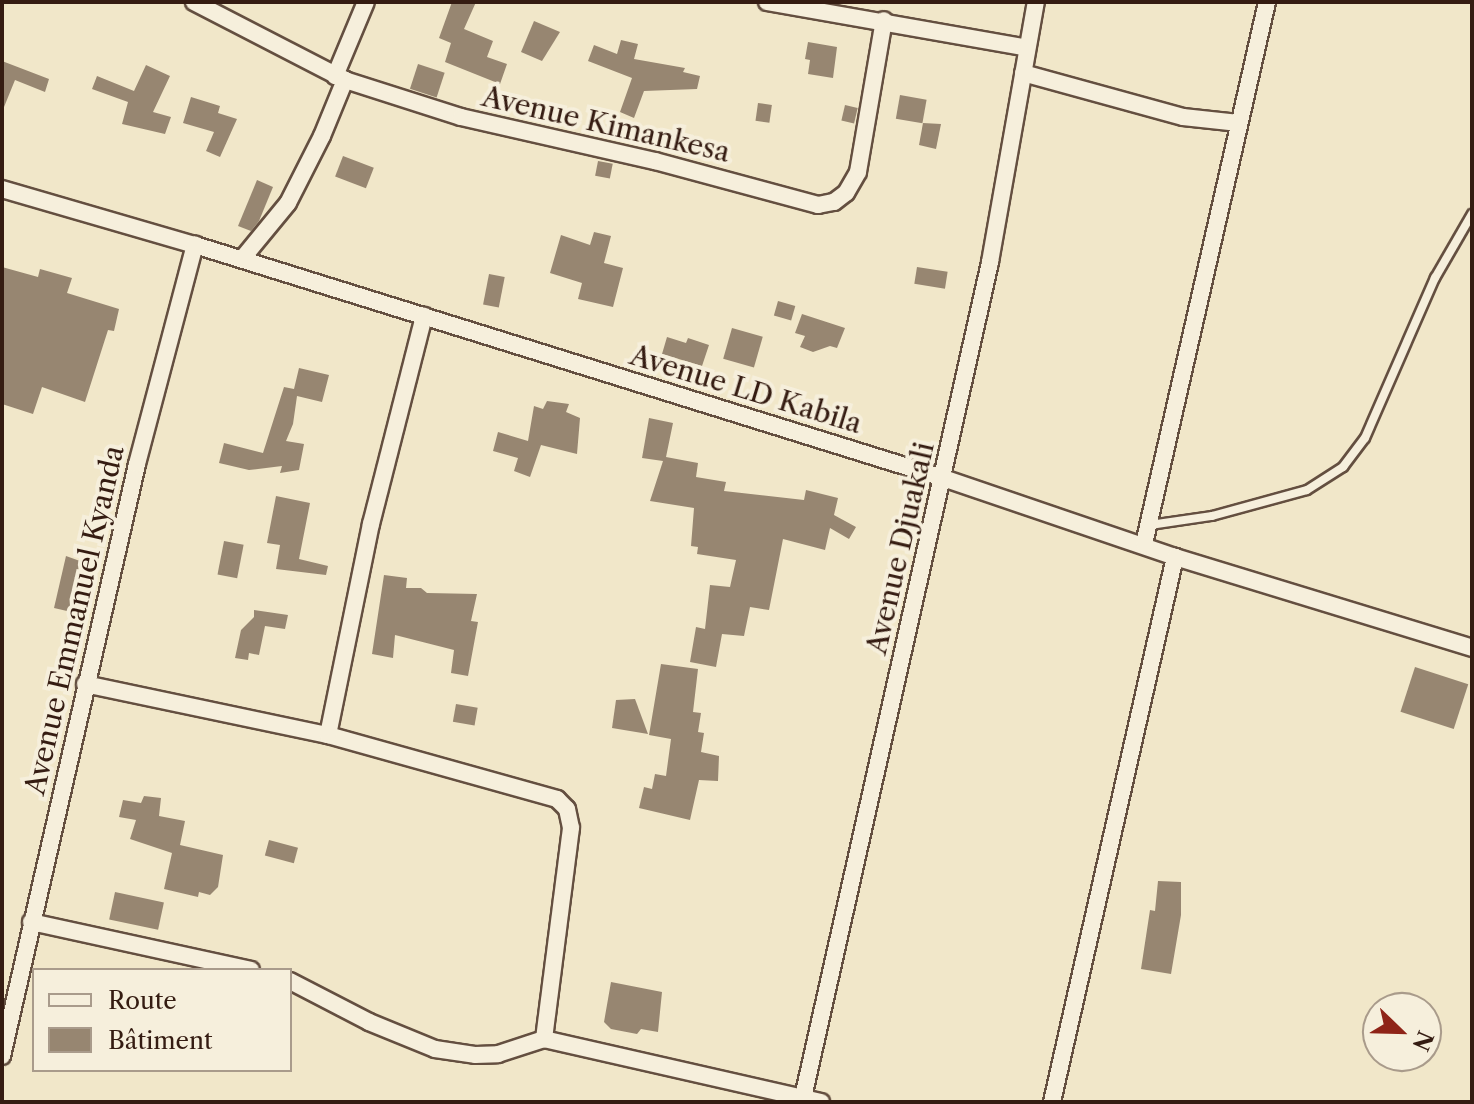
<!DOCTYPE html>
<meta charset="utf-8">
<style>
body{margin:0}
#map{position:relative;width:1474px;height:1104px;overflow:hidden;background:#f1e7c9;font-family:"Libre Caslon Text",serif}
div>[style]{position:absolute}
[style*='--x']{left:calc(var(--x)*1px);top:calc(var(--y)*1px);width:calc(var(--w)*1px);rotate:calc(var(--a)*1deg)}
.building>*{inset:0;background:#978671;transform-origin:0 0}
.roads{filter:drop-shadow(2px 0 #644f40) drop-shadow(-2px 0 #644f40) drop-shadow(0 2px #644f40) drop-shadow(0 -2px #644f40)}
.lane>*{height:8px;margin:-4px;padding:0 4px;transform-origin:4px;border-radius:4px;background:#f6efdc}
.street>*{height:16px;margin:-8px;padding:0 8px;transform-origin:8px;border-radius:8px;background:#f6efdc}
span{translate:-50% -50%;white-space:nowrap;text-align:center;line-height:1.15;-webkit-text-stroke:8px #f6efdc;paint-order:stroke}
.street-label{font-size:28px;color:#351c12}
.frame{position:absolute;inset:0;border:4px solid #351c12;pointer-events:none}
.legend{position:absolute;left:32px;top:968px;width:260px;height:104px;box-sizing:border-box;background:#f6efdc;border:2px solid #a99b8b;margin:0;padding:10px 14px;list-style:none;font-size:24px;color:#351c12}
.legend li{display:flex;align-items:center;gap:16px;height:40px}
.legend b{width:40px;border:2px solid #a99b8b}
.north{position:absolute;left:1362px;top:992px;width:80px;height:80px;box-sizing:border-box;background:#f6efdc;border:2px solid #a99b8b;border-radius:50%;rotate:113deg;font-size:22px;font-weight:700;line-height:32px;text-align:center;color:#351c12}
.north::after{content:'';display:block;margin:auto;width:28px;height:36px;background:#8f2418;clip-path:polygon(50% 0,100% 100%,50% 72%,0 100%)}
</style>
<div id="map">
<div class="building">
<div style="clip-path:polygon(452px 2px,476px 2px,464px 29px,493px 41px,487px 57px,507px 64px,500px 84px,445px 62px,451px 43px,439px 38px)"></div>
<div style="clip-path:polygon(534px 21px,560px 32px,542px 61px,521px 52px)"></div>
<div style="clip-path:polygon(621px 40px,638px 44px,634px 59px,685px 68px,683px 72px,700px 76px,697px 89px,644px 91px,634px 118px,620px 112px,632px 78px,588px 61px,594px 45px,617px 54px)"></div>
<div style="clip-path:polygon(808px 42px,837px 47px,833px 78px,808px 74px,810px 60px,805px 59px)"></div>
<div style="clip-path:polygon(2px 61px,49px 79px,45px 92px,15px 80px,2px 112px)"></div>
<div style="left:418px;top:64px;width:28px;height:26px;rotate:18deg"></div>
<div style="clip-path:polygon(146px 65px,170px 76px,153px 112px,171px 117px,165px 134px,122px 124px,128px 102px,92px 89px,97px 76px,134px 91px)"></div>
<div style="left:900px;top:95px;width:27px;height:24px;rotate:10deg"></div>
<div style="clip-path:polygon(191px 97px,220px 106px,218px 113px,237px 119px,220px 157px,206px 151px,214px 132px,183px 123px)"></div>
<div style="left:758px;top:103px;width:14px;height:18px;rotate:8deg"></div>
<div style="left:845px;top:105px;width:13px;height:16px;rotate:13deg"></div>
<div style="clip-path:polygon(923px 123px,941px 124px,936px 149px,919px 145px)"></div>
<div style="left:343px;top:156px;width:33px;height:22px;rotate:21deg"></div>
<div style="left:598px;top:161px;width:15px;height:15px;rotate:11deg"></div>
<div style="clip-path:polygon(257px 180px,273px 187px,259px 221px,251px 231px,238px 226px)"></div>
<div style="clip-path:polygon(594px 232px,611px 236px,604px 263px,623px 268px,613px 307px,578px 299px,582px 283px,550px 273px,561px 235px,590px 245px)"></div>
<div style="clip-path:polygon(2px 267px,38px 277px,40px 269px,72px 278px,67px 293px,119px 309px,114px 331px,108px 330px,85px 402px,42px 387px,33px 414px,2px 404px)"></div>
<div style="left:917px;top:267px;width:31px;height:17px;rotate:9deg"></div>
<div style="left:489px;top:274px;width:16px;height:31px;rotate:11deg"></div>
<div style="left:778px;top:301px;width:18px;height:15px;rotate:16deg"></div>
<div style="clip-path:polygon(802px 314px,845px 328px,837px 348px,830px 346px,813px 352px,800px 347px,805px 336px,795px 333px)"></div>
<div style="left:732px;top:328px;width:32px;height:32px;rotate:16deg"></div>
<div style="clip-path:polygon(667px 337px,686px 343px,688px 338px,709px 345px,702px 366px,662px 354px)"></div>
<div style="clip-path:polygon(299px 368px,329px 375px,322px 402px,297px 396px,293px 424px,286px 441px,304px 444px,299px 470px,280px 473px,282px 466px,249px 470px,219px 463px,224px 443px,263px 453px,284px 387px,294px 389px)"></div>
<div style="clip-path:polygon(547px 401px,569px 404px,566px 412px,580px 418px,577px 454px,541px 445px,530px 477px,514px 471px,518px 458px,493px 451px,498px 432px,528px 441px,534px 406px,543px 409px)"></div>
<div style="clip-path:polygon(649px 418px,673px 423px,666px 457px,698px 463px,696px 477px,726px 482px,724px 491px,804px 500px,806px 490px,838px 498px,834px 515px,856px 527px,849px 539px,830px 528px,825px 550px,783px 539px,769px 610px,750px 607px,744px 636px,722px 634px,716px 667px,690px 662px,696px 627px,705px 629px,710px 585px,730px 587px,736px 560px,697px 554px,698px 547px,691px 546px,694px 508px,650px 501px,663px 461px,642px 458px)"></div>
<div style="clip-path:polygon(276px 496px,310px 503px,299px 559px,328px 566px,326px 575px,276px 569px,280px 545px,267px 543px)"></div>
<div style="left:224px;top:541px;width:20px;height:34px;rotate:11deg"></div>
<div style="clip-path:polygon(66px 556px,80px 561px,70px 609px,67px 611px,54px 608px)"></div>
<div style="clip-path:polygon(384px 575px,407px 578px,406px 588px,421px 588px,427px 593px,477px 594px,471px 621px,478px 622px,468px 676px,451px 673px,454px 650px,395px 635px,393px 658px,372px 654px)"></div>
<div style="clip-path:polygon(254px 610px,288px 615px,285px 629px,265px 626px,259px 655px,249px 653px,248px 660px,235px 658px,241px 630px,254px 617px)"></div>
<div style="clip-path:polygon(661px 664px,698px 669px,693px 712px,701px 713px,698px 732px,704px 733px,701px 752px,719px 756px,718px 781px,699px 780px,690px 820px,639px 808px,644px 787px,652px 789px,655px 774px,666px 776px,671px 739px,649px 735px)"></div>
<div style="left:1415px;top:667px;width:56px;height:47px;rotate:18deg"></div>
<div style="clip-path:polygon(635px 699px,648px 734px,612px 728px,616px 700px)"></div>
<div style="left:456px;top:704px;width:22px;height:18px;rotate:10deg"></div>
<div style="clip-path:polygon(144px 796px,161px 798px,159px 816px,185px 821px,180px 845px,223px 855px,218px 887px,210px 895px,199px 892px,198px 897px,164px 889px,172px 853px,130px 839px,136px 820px,119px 817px,123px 800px,141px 803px)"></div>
<div style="left:269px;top:840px;width:30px;height:16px;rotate:15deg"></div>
<div style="clip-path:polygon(1158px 881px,1181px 882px,1181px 915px,1171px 974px,1141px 969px,1150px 910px,1155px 911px)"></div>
<div style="left:115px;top:892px;width:50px;height:28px;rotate:12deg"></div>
<div style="clip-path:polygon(611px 982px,662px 992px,658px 1032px,641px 1029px,637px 1034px,611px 1029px,604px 1022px)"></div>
</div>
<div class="roads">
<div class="lane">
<div style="--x:1150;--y:525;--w:63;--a:-8.3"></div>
<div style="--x:1212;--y:516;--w:98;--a:-15.3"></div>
<div style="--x:1307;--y:490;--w:43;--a:-32.6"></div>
<div style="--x:1343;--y:467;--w:36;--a:-53"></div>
<div style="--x:1365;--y:438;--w:175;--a:-66.4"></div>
<div style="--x:1435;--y:278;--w:74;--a:-60"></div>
</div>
<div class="street">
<div style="--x:194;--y:2;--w:170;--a:27.3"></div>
<div style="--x:345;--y:80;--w:122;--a:17.7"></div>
<div style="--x:461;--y:117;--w:199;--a:12.8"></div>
<div style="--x:655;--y:161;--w:169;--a:15.1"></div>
<div style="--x:818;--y:205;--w:16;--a:-11"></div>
<div style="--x:834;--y:202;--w:15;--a:-37"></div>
<div style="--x:846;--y:193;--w:24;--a:-60"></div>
<div style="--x:858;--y:172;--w:154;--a:-80.3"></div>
<div style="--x:767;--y:2;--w:264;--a:10"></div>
<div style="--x:1023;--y:73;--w:166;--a:15.4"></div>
<div style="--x:1183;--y:117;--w:56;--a:6.1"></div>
<div style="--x:335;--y:76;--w:80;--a:-67.3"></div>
<div style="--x:2;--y:189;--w:201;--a:16.2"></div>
<div style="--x:195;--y:245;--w:783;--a:17.3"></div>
<div style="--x:943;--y:478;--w:245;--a:18.8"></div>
<div style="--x:1175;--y:557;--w:311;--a:17"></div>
<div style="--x:242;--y:259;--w:72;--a:-50.6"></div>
<div style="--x:288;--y:203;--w:75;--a:-63.1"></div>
<div style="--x:322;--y:136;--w:61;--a:-67.7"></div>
<div style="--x:1144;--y:544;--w:556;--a:-77.21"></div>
<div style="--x:85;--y:684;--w:248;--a:11.9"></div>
<div style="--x:328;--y:735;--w:238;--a:15.6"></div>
<div style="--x:557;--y:799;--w:14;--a:45"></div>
<div style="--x:567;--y:809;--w:19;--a:78"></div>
<div style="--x:571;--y:828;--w:213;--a:97.3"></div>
<div style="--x:544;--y:1039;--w:284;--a:12.8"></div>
<div style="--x:328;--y:735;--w:215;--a:-78.5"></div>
<div style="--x:371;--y:524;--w:215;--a:-75.7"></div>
<div style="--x:31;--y:922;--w:225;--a:12.3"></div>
<div style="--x:290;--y:981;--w:89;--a:27.4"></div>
<div style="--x:369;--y:1022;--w:71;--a:22.2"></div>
<div style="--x:435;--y:1049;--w:40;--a:8.5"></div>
<div style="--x:475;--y:1055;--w:23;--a:-2"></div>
<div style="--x:498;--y:1054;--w:48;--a:-18.1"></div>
<div style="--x:2;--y:1056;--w:607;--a:-77.15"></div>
<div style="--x:137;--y:464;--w:227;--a:-75.2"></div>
<div style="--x:802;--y:1102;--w:861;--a:-77.38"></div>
<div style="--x:990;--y:262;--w:264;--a:-80"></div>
<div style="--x:1052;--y:1102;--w:559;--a:-77.28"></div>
</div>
</div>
<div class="street-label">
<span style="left:606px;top:124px;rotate:13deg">Avenue Kimankesa</span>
<span style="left:746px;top:389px;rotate:17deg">Avenue LD Kabila</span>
<span style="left:900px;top:548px;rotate:-77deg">Avenue Djuakali</span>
<span style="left:74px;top:620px;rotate:-77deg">Avenue Emmanuel Kyanda</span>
</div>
<div class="frame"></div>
<ul class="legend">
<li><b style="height:10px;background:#f6efdc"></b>Route</li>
<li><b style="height:22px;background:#978671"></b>Bâtiment</li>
</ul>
<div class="north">N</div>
</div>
